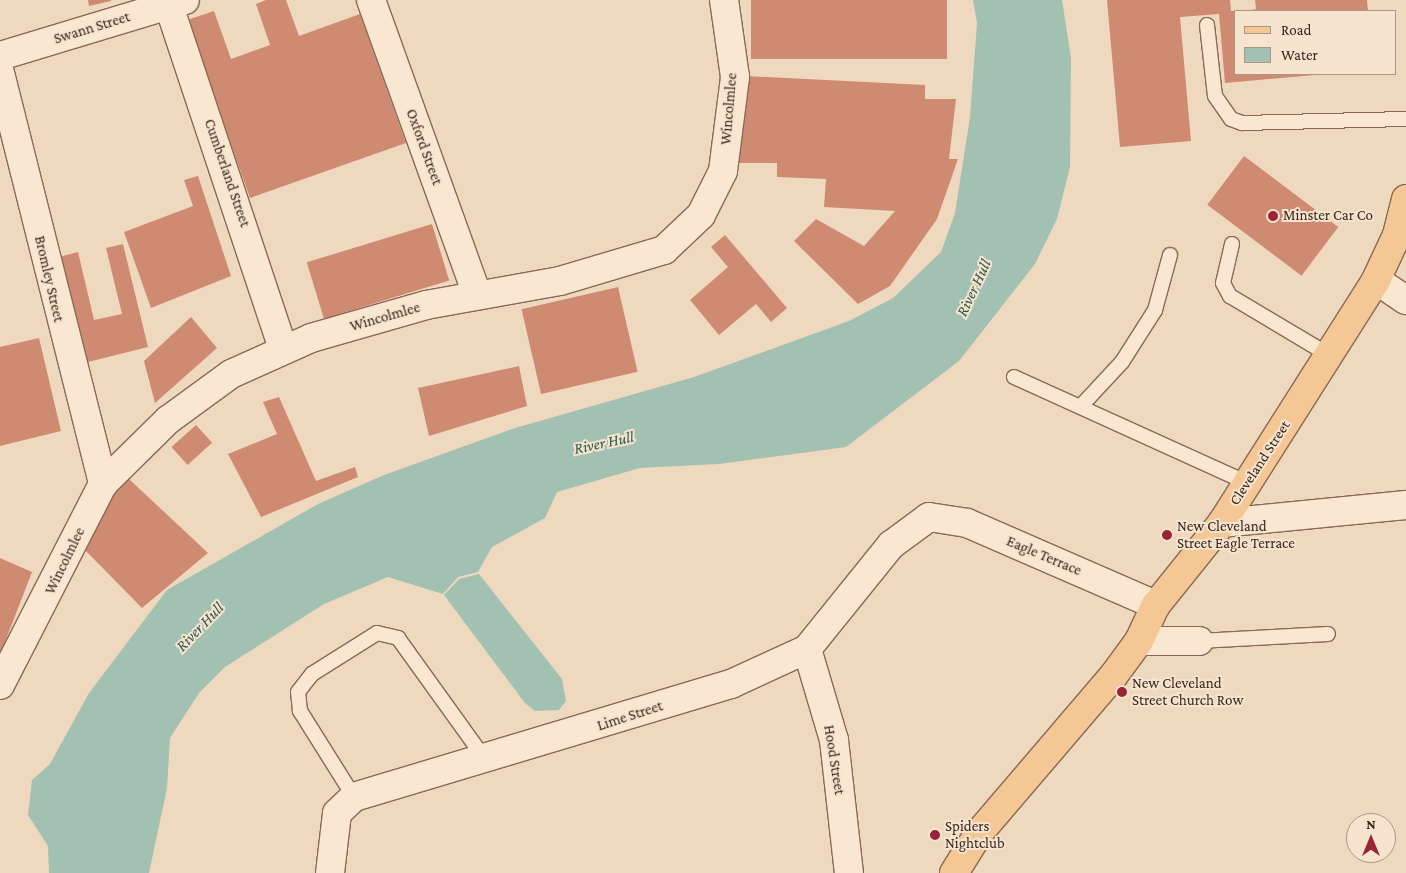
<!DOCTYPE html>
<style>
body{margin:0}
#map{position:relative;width:1406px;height:873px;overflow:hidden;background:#efd9be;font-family:"Crimson Pro",serif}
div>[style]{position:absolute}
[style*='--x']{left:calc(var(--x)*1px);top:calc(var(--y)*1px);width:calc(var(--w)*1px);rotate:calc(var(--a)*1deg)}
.water>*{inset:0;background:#a2c1b3}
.building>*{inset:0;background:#cf8a72;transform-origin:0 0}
.roads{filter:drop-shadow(1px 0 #886956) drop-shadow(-1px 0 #886956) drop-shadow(0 1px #886956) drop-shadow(0 -1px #886956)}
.lane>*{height:14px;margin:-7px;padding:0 7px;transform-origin:7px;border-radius:7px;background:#fae7d2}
.street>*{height:28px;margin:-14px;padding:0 14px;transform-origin:14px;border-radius:14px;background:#fae7d2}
.primary>*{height:28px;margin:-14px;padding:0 14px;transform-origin:14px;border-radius:14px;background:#f5c794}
.dots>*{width:14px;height:14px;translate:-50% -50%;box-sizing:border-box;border:2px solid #f6e4ce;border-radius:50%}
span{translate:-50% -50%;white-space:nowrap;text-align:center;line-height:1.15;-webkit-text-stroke:4px #f6e4ce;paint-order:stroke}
.street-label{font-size:15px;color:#37241c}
.poi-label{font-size:15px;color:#37241c}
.left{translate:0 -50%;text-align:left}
.water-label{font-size:16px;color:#2a574d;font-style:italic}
.legend{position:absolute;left:1234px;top:10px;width:162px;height:65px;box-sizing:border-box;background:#f6e4ce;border:1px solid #aa9787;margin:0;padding:6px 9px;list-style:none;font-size:15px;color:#37241c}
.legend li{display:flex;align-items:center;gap:10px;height:25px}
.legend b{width:25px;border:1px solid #aa9787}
.north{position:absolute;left:1346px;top:813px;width:50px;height:50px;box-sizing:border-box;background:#f6e4ce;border:1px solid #aa9787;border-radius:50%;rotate:0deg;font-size:14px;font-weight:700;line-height:20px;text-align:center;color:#37241c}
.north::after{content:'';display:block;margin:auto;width:18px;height:22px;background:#992438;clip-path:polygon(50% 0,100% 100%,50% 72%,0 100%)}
</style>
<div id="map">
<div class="water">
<div style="clip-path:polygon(973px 0,1062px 0,1071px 58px,1070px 167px,1057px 219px,1035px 264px,959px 361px,846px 447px,719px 464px,640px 468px,557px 492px,545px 518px,492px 547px,478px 572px,458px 577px,443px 594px,388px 577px,324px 604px,225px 667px,199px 693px,170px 738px,167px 788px,149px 873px,49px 873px,48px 846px,28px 815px,32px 780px,50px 764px,89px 693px,167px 590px,318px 504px,384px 475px,515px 428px,694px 377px,849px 321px,893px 298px,941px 252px,955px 213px,970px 117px,977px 23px)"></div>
<div style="clip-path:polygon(479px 574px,562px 679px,566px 701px,559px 710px,535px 711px,525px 703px,444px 595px,459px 579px)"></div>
</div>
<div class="building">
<div style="clip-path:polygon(88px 0,111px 0,111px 1px,89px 6px)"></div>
<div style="clip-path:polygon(266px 0,286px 0,299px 36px,360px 14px,406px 143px,250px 198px,187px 20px,214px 11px,231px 59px,270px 45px,256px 4px)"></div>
<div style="left:751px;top:0;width:196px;height:59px"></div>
<div style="clip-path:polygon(1107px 0,1230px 0,1231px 11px,1235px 11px,1235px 74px,1315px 75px,1225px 83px,1219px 14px,1180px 17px,1191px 141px,1120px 147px)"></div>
<div style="clip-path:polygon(1255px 0,1367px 0,1368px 11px,1247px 11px,1256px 9px)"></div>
<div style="clip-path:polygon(746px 76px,925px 85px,925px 99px,956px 99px,949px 159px,958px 159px,937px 219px,890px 286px,858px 304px,794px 241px,816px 219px,864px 246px,895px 211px,824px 207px,826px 179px,777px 177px,777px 163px,739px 163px)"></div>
<div style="left:1244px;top:156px;width:118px;height:61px;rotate:37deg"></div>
<div style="clip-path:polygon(198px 176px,231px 276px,151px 308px,124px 232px,193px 206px,184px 180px)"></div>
<div style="left:432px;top:224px;width:59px;height:131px;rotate:73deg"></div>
<div style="clip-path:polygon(725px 235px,787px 308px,771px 322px,756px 304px,719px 335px,690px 300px,728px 267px,711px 247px)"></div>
<div style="clip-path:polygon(123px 244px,148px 347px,80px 364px,55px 258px,78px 252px,94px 320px,122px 314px,106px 248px)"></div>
<div style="left:618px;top:287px;width:87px;height:99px;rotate:77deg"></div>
<div style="clip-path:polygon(191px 317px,217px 348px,155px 403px,144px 361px)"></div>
<div style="clip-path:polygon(39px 338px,61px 431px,0 446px,0 347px)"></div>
<div style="clip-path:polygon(519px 366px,527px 406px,429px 436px,418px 388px)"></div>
<div style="clip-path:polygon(279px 397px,316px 481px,355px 467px,358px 477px,261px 517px,228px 454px,277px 434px,263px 402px)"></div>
<div style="left:196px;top:425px;width:24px;height:33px;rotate:48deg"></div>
<div style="clip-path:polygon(129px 479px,208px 553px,142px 608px,82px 547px,105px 504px)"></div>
<div style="clip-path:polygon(0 558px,32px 572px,0 655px)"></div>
</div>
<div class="roads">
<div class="lane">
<div style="--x:1207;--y:25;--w:71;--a:83.6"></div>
<div style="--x:1215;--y:96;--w:28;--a:55"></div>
<div style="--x:1231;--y:119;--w:12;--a:20"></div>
<div style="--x:1242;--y:123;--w:164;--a:-1.4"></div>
<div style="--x:1232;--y:244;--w:40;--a:103"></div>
<div style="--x:1223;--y:283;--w:15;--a:62"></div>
<div style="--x:1230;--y:296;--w:115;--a:30.8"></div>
<div style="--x:1014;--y:377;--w:257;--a:24.4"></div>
<div style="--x:1082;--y:405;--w:59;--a:-47.1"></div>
<div style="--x:1122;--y:362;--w:62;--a:-57.6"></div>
<div style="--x:1155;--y:310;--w:57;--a:-74.7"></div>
<div style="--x:1199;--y:641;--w:129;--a:-3.1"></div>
<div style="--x:354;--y:797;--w:102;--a:-122.1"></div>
<div style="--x:300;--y:711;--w:19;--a:-96"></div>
<div style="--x:298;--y:692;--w:23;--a:-52"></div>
<div style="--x:312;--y:674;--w:77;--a:-32.2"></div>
<div style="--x:377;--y:633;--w:22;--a:13"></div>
<div style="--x:398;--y:638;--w:149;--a:54.3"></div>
</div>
<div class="street">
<div style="--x:167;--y:0;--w:367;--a:71.6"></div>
<div style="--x:371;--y:0;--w:313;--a:70.2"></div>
<div style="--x:0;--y:56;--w:193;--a:-16.8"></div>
<div style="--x:0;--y:73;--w:424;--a:75.9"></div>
<div style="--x:1376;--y:280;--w:36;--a:34"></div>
<div style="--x:1222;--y:523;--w:185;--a:-5.6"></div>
<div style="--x:1139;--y:641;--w:60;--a:0"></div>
<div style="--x:807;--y:649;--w:95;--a:73.5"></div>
<div style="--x:834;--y:740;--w:134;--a:83.6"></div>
<div style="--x:0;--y:685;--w:226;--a:-62.9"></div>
<div style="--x:103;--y:484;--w:91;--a:-44.6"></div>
<div style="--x:168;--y:420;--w:78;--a:-36.1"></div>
<div style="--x:231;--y:374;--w:88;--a:-24.2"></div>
<div style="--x:311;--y:338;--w:120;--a:-16"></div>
<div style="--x:426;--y:305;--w:136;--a:-10.2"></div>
<div style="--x:560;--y:281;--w:109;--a:-16.6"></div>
<div style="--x:664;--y:250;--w:51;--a:-43.4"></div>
<div style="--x:701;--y:215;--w:49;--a:-63.4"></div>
<div style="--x:723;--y:171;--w:95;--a:-82.7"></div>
<div style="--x:735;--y:77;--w:78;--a:-98.1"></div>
<div style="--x:330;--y:873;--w:60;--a:-83.3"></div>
<div style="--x:337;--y:813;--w:23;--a:-43"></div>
<div style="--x:354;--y:797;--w:394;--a:-16.7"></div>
<div style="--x:731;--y:684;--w:84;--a:-24.7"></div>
<div style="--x:807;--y:649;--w:134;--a:-51.1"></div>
<div style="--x:891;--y:545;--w:47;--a:-36.4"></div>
<div style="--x:929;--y:517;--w:38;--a:9"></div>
<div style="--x:967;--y:523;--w:206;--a:23.5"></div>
</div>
<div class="primary">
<div style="--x:954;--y:873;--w:47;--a:-58"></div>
<div style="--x:979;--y:833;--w:208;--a:-49.5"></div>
<div style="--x:1114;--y:675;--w:42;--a:-53.7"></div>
<div style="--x:1139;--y:641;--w:40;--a:-65"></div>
<div style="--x:1156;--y:605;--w:105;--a:-51.2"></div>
<div style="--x:1222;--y:523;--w:288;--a:-57.6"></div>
<div style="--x:1376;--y:280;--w:50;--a:-65"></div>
<div style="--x:1397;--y:235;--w:37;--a:-76"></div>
</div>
</div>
<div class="dots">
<div style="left:1273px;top:216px;background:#992438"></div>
<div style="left:1167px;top:535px;background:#992438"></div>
<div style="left:1122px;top:692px;background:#992438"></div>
<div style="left:935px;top:835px;background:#992438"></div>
</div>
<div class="street-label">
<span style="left:92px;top:28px;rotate:-17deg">Swann Street</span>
<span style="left:729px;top:109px;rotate:-85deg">Wincolmlee</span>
<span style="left:424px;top:147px;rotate:70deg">Oxford Street</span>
<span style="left:227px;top:173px;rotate:71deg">Cumberland Street</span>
<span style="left:49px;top:279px;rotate:77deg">Bromley Street</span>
<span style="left:385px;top:317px;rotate:-16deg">Wincolmlee</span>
<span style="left:1260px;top:463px;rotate:-57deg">Cleveland Street</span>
<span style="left:1044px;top:556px;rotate:23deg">Eagle Terrace</span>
<span style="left:65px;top:561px;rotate:-64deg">Wincolmlee</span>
<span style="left:630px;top:716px;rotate:-18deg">Lime Street</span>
<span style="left:834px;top:760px;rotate:81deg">Hood Street</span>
</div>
<div class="poi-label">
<span class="left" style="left:1283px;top:216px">Minster Car Co</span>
<span class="left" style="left:1177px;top:535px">New Cleveland<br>Street Eagle Terrace</span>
<span class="left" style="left:1132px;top:692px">New Cleveland<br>Street Church Row</span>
<span class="left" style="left:945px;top:835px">Spiders<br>Nightclub</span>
</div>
<div class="water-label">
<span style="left:974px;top:288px;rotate:-65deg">River Hull</span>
<span style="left:604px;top:443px;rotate:-12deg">River Hull</span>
<span style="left:200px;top:627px;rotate:-46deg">River Hull</span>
</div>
<ul class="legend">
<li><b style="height:6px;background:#f5c794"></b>Road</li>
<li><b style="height:14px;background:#a2c1b3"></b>Water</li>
</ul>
<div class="north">N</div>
</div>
